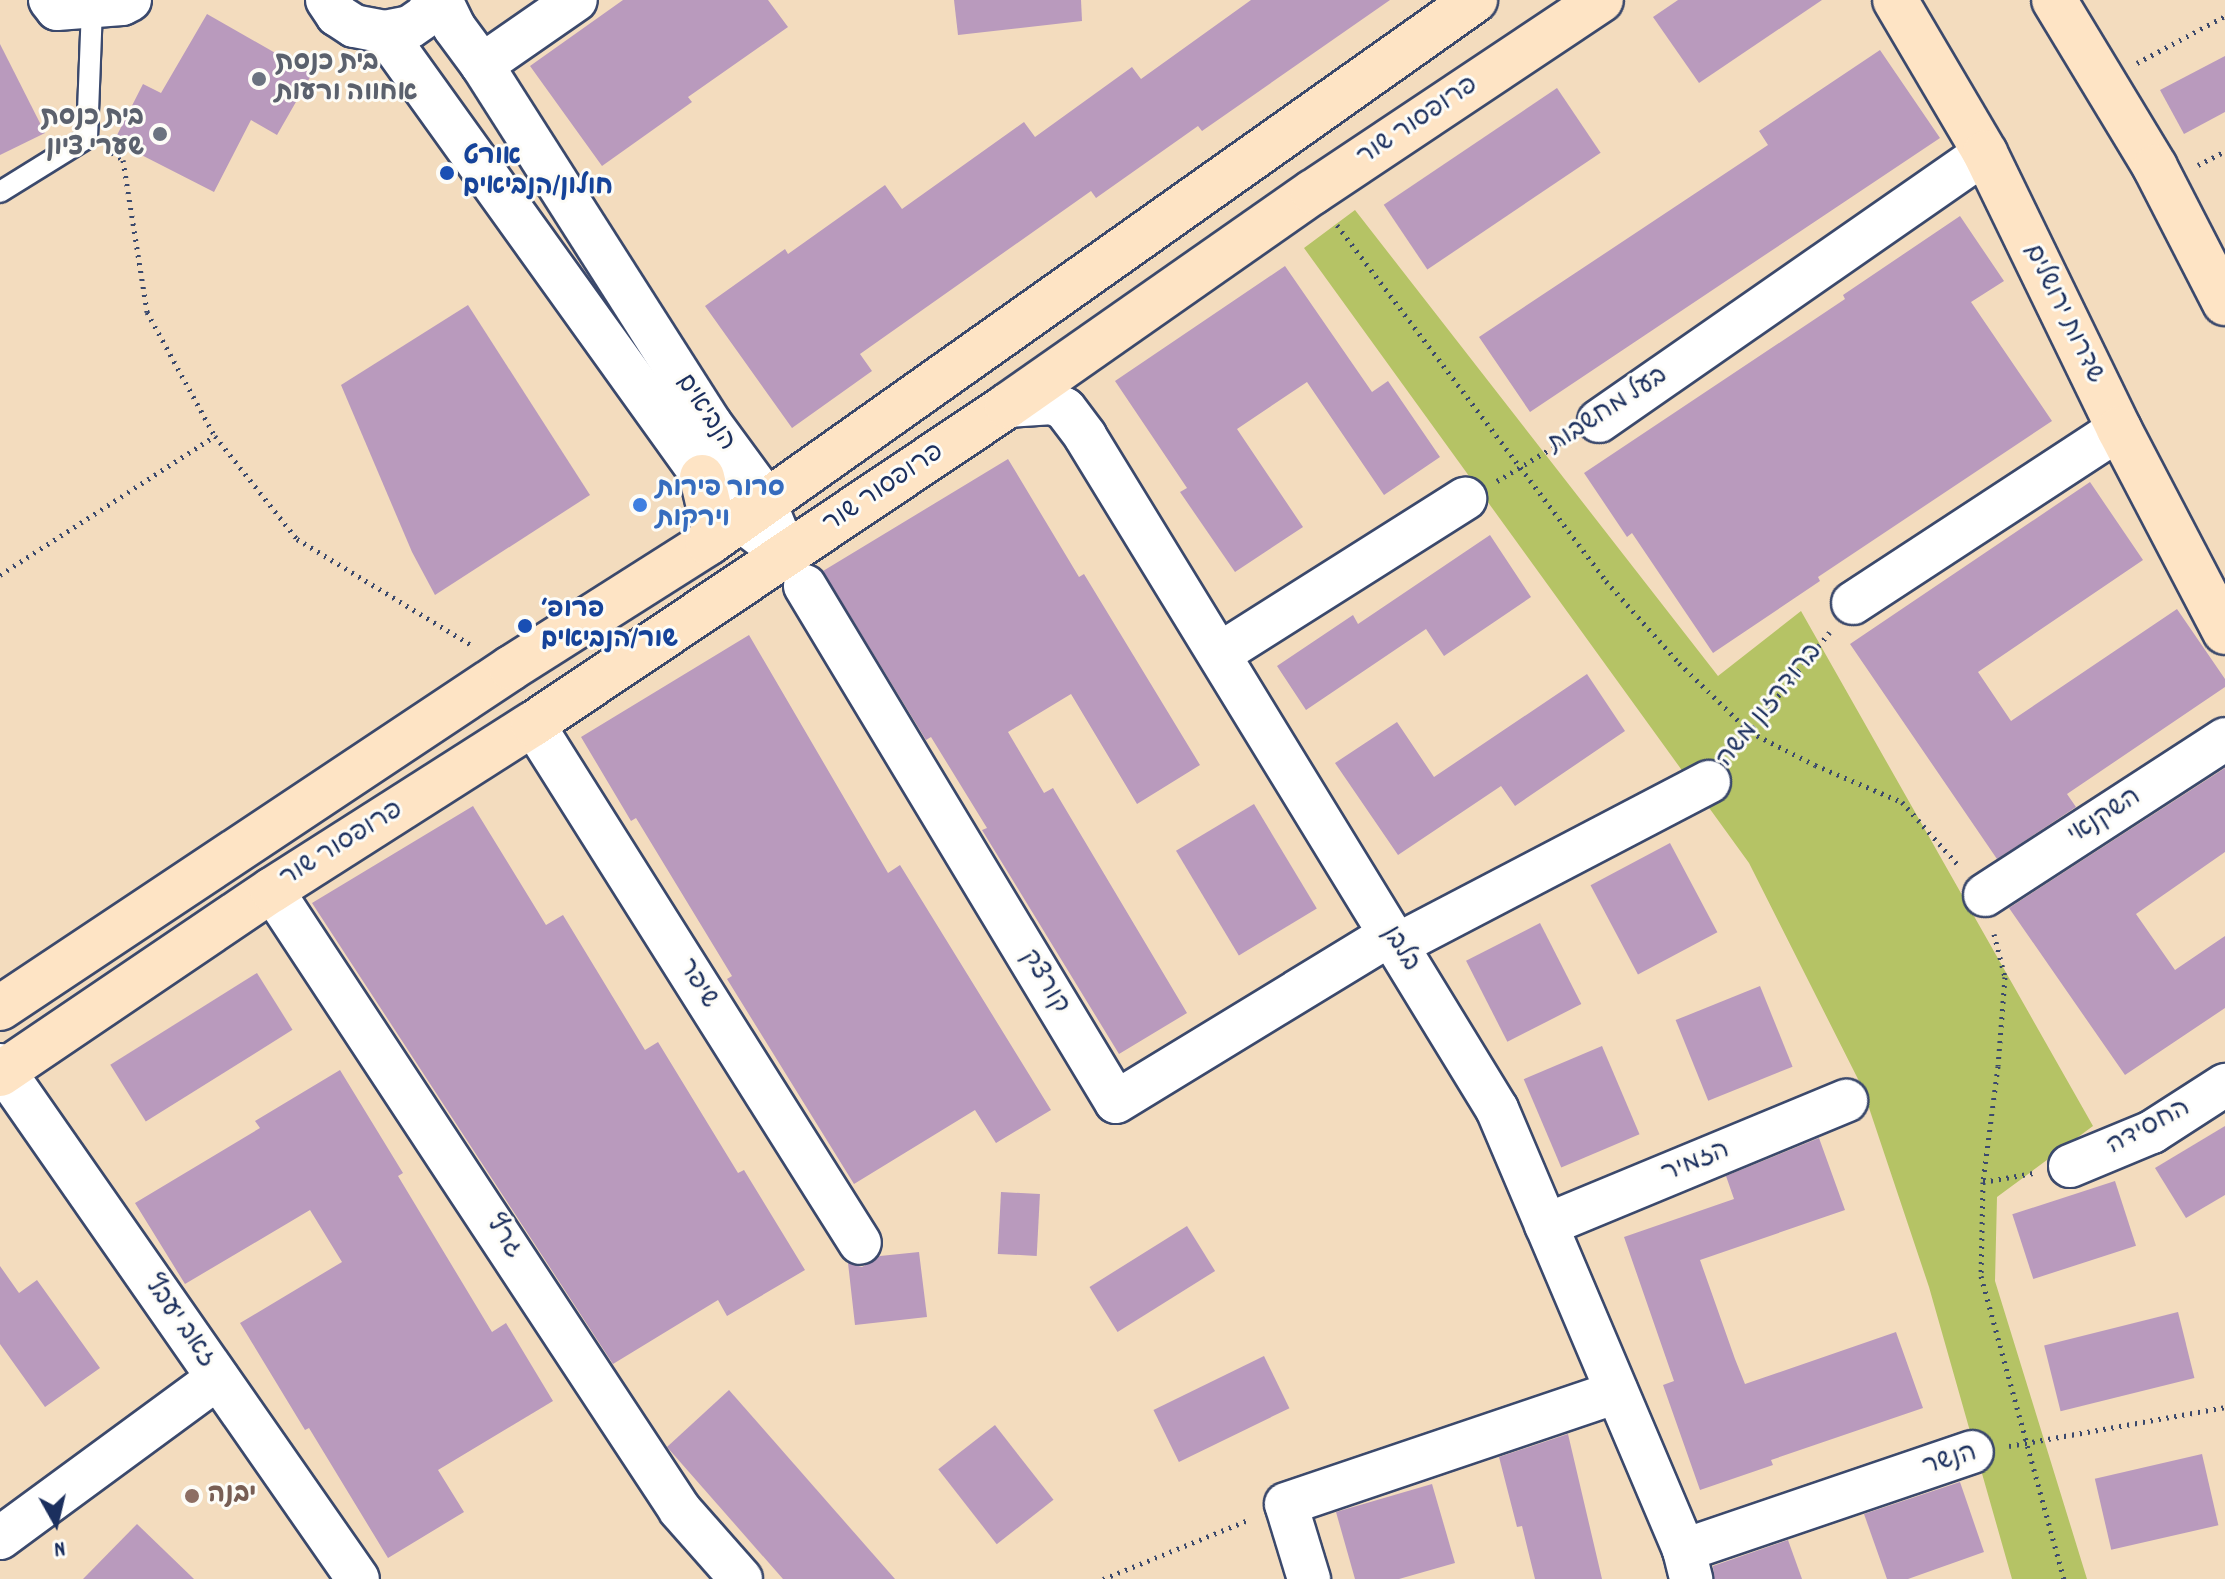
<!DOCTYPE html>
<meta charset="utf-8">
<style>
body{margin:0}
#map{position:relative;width:2225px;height:1579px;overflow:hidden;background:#f3dcbe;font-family:Dekko,"Playpen Sans Hebrew",sans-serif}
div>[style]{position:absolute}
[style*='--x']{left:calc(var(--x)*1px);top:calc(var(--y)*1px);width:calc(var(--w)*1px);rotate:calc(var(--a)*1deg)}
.green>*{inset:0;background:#b5c365}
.building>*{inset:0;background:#b99abd;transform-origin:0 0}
.path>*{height:5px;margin-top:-2.5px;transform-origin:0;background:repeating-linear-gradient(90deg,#3b496c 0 2px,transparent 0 8px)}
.roads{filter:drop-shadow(2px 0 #3b496c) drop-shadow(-2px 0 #3b496c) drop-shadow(0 2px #3b496c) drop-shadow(0 -2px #3b496c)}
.lane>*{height:20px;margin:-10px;padding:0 10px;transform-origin:10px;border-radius:10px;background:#fff}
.street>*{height:42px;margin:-21px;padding:0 21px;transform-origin:21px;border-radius:21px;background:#fff}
.secondary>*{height:44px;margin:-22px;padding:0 22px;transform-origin:22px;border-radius:22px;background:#fee4c5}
.dots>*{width:22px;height:22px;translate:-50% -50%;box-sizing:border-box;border:4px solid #fdfcf7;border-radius:50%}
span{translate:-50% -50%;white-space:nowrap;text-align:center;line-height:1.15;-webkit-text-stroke:6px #fdfcf7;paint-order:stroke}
.worship-label{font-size:26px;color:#5b616d;font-weight:700}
.left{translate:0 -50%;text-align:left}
.right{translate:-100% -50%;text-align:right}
.street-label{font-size:26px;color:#1b2f5e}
.transit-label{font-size:26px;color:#164399;font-weight:700}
.shop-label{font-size:26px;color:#366cbe;font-weight:700}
.education-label{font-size:26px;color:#785e54;font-weight:700}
.north{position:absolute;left:16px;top:1483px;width:80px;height:80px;-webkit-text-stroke:6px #fdfcf7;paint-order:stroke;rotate:172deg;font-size:22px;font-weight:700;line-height:32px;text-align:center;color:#1b2f5e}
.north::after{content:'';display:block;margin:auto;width:28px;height:36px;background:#1b2f5e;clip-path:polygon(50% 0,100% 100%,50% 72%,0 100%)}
</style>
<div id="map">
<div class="green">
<div style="clip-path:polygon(1355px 210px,1718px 676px,1801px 611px,2093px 1126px,1997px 1197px,1995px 1281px,2087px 1579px,2012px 1579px,1929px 1287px,1862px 1087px,1749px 863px,1304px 248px)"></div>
</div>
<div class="building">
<div style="clip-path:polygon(623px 0,768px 0,788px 27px,688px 97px,692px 102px,602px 166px,530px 66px)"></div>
<div style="clip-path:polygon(954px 0,1081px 0,1082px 21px,958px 35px)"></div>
<div style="clip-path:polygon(1251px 0,1390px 0,1202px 131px,1198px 126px,1096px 198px,1091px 191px,860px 354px,872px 371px,792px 428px,705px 306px,785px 249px,788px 254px,885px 185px,902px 209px,1024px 122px,1035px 137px,1132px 67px,1141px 79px)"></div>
<div style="clip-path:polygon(1678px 0,1822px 0,1699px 83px,1653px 17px)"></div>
<div style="clip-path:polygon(207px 14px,312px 74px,277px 135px,251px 120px,214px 192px,114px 141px,143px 84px,161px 93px)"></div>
<div style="clip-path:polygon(0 44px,45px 133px,0 155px)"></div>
<div style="clip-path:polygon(1880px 50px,1940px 138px,1530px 412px,1479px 337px,1768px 145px,1759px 131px)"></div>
<div style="clip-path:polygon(2225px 56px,2225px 112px,2184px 134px,2160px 90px)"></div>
<div style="left:1557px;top:88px;width:78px;height:209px;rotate:56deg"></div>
<div style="clip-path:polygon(1960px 216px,2004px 281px,1971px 302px,2052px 421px,1818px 577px,1820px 581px,1713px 653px,1632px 533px,1627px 537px,1584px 473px,1845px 299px,1843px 295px)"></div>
<div style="clip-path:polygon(1285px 266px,1372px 392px,1388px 381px,1440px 457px,1384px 495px,1307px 382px,1237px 429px,1303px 527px,1235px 572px,1180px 492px,1187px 488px,1115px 381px)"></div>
<div style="clip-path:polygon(468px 305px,590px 495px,435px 595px,412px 552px,341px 385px)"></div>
<div style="clip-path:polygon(1008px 459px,1079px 577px,1084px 574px,1200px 765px,1137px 804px,1071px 694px,1008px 732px,1044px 793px,1053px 788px,1187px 1013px,1119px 1054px,982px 830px,987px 828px,931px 737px,926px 740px,823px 571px)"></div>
<div style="clip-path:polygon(2090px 482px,2143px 560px,1978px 672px,2011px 721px,2177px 609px,2225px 679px,2225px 687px,2067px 794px,2076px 807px,1997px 859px,1850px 644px)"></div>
<div style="clip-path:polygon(1490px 535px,1531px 597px,1444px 656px,1426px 629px,1306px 710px,1277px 666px,1353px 615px,1358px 624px)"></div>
<div style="clip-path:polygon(749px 635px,888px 873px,900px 865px,1051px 1110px,996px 1143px,975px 1110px,854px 1184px,727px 979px,732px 976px,636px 818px,631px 821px,581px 737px)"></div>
<div style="clip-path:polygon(1587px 674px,1625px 731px,1515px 806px,1501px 786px,1398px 855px,1335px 763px,1397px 722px,1434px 777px)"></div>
<div style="clip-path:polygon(2225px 768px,2225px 852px,2136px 914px,2175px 970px,2225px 936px,2225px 1008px,2125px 1075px,2009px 908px)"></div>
<div style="left:1254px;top:804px;width:122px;height:91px;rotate:59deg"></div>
<div style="clip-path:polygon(473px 806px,546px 925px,563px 915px,645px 1050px,658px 1042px,738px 1173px,744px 1170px,805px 1270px,727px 1316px,718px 1300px,613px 1364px,312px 903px)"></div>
<div style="left:1670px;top:843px;width:101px;height:90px;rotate:62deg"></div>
<div style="left:1540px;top:923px;width:91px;height:83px;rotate:63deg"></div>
<div style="left:257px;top:973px;width:67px;height:173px;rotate:58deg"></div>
<div style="left:1760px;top:986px;width:87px;height:91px;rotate:68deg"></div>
<div style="left:1602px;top:1046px;width:96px;height:85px;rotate:67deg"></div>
<div style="clip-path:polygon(340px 1070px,403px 1173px,398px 1176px,492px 1332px,506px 1323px,553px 1401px,438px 1470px,464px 1512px,388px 1558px,309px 1428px,305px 1430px,240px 1323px,342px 1262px,310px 1210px,185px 1284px,135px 1203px,260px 1128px,255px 1121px)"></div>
<div style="clip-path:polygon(2225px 1126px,2225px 1195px,2186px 1218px,2155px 1168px)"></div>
<div style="clip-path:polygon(1819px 1138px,1845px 1210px,1700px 1260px,1735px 1359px,1745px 1384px,1896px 1332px,1923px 1408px,1771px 1460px,1773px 1465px,1700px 1490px,1663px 1385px,1674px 1381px,1624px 1237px,1734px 1199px,1726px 1176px)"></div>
<div style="left:2115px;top:1181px;width:68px;height:108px;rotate:72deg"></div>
<div style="left:1001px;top:1192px;width:39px;height:62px;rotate:3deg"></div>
<div style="left:1187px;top:1226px;width:53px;height:115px;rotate:58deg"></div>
<div style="clip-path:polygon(919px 1252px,927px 1317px,855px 1325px,848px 1263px,862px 1267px,880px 1256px)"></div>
<div style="clip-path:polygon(0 1266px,19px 1293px,37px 1280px,100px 1368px,45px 1407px,0 1344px)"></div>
<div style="left:2178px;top:1312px;width:68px;height:138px;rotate:76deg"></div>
<div style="left:1264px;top:1356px;width:58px;height:123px;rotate:64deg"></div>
<div style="clip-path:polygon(729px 1390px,895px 1579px,783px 1579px,667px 1447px)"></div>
<div style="left:995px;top:1425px;width:95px;height:72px;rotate:52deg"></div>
<div style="clip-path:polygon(1568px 1434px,1602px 1579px,1535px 1579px,1522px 1526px,1517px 1527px,1499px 1457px)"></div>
<div style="left:2202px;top:1454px;width:73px;height:110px;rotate:77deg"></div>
<div style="clip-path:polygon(1960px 1482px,1984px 1552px,1908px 1579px,1887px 1579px,1864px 1514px)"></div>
<div style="clip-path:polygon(1432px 1484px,1455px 1563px,1399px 1579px,1355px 1579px,1336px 1512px)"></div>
<div style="clip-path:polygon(137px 1524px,194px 1579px,83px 1579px)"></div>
<div style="clip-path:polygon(1788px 1540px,1802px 1579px,1714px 1579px,1713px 1566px)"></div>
</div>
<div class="path">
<div style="--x:2137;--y:63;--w:100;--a:-28.1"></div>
<div style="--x:112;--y:153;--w:13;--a:32"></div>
<div style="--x:123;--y:160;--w:154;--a:81"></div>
<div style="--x:147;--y:312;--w:141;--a:61.3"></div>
<div style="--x:215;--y:436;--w:132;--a:51.5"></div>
<div style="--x:297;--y:539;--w:206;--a:31.3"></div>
<div style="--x:2198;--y:165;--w:30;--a:-27"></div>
<div style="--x:1337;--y:225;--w:446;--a:52.9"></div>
<div style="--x:1606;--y:581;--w:110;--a:48.3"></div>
<div style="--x:1679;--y:663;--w:99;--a:44.2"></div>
<div style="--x:1750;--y:732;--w:73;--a:26.9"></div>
<div style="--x:1815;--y:765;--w:95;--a:23"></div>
<div style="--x:1902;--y:802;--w:87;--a:48.3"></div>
<div style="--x:1497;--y:481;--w:82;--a:-31"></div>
<div style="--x:0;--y:575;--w:256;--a:-32.9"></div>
<div style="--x:1733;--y:752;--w:154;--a:-51.1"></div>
<div style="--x:1994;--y:934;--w:44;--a:75.7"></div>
<div style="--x:2005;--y:977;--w:89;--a:94.5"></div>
<div style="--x:1998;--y:1066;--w:117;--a:97.4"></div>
<div style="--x:1983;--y:1182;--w:94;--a:91.2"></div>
<div style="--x:1981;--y:1276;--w:314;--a:74.7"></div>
<div style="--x:1983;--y:1182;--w:51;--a:-10.2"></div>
<div style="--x:2009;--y:1446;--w:219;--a:-10.2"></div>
<div style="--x:1103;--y:1579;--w:157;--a:-22.1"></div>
</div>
<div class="roads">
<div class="lane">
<div style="--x:0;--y:192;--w:102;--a:-31.8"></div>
<div style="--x:87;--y:138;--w:132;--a:-87.8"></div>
</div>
<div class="street">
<div style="--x:50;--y:0;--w:11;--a:52"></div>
<div style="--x:57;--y:9;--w:65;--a:-4.4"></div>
<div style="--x:122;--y:4;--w:9;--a:-27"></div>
<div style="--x:327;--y:0;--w:18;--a:56"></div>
<div style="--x:337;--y:15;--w:20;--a:33"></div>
<div style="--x:354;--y:26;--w:31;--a:11"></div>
<div style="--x:384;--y:32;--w:26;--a:-11"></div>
<div style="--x:410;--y:27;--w:21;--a:-35"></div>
<div style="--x:427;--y:15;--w:17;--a:-65"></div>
<div style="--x:441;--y:0;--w:30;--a:64"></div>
<div style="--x:454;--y:27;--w:47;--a:53.6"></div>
<div style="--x:482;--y:65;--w:424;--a:57.5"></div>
<div style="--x:710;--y:423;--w:84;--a:53.7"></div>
<div style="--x:760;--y:491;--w:48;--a:67.8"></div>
<div style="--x:384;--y:32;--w:588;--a:54.34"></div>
<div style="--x:727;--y:510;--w:74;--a:37.3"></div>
<div style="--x:482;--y:65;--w:114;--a:-34.7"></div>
<div style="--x:1007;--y:406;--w:46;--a:-3.7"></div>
<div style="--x:1053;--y:403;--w:13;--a:27"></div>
<div style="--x:1065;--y:409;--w:34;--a:53"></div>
<div style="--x:1085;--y:436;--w:789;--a:58.53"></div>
<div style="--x:1497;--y:1109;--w:479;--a:67"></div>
<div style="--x:1684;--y:1550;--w:30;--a:76"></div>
<div style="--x:1599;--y:421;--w:470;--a:-34.8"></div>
<div style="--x:805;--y:586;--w:602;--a:58.92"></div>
<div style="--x:1116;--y:1102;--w:322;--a:-31.4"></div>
<div style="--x:1853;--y:603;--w:318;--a:-33.2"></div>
<div style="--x:1221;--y:653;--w:289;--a:-32.3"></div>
<div style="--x:533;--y:724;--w:613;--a:57.79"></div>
<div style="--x:272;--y:890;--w:742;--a:56.65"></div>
<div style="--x:680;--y:1510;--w:92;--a:48.5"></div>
<div style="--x:1985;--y:895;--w:286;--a:-33"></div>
<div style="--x:1397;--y:945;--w:352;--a:-27.6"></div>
<div style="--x:0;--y:1065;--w:626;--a:55.14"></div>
<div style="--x:2070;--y:1166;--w:89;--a:-22.5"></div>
<div style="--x:2152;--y:1132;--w:87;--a:-32.8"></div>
<div style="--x:1546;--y:1225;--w:325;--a:-22.5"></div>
<div style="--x:0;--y:1538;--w:270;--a:-36.3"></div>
<div style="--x:1684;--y:1550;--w:304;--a:-18.8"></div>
<div style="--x:1309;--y:1579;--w:78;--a:-107"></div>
<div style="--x:1286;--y:1504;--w:349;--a:-18.7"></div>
</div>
<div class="secondary">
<div style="--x:1895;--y:0;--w:178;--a:59.5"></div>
<div style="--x:1985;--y:153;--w:307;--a:64.1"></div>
<div style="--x:2119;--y:429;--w:229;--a:62.4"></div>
<div style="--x:2054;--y:0;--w:195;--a:58.8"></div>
<div style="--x:2155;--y:167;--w:153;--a:62.8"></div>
<div style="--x:702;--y:477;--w:52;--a:76.8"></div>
<div style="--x:714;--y:528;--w:16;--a:112"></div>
<div style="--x:0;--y:1008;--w:614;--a:-33.64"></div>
<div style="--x:511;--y:668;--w:233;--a:-32.4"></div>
<div style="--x:708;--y:543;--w:940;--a:-35.3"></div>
<div style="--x:0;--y:1074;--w:328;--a:-34.1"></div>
<div style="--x:272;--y:890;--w:309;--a:-32.5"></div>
<div style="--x:533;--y:724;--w:571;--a:-33.86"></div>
<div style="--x:1007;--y:406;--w:373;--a:-35"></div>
<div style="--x:1313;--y:192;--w:346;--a:-33.7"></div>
</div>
</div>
<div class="dots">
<div style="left:259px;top:79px;background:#6b7280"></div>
<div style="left:160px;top:134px;background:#6b7280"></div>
<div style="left:447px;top:173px;background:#1a4fb4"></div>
<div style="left:640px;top:505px;background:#3f7fe0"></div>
<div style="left:525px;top:626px;background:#1a4fb4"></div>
<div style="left:192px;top:1496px;background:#8d6e63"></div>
</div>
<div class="worship-label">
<span class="left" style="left:275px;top:79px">בית כנסת<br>אחווה ורעות</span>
<span class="right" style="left:144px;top:134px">בית כנסת<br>שערי ציון</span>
</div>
<div class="street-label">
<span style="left:1418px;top:122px;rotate:-34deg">פרופסור שור</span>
<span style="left:2063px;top:314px;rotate:64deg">שדרות ירושלים</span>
<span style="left:1608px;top:411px;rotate:-33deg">בעל מחשבות</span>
<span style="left:705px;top:413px;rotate:56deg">הנביאים</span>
<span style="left:884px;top:489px;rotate:-34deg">פרופסור שור</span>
<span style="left:1770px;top:706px;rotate:-51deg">ברודרזון משה</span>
<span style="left:2105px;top:817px;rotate:-33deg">השקנאי</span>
<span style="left:342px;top:845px;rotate:-32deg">פרופסור שור</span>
<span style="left:1400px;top:949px;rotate:59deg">בלבן</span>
<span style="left:1044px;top:982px;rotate:59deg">קורצק</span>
<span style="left:697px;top:984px;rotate:58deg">שיפר</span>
<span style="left:2149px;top:1128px;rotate:-28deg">החסידה</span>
<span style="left:1696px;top:1163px;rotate:-22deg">הזמיר</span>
<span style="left:503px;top:1237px;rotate:56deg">גרץ</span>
<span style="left:179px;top:1322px;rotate:55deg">זאב יעבץ</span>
<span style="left:1950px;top:1461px;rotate:-17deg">הנשר</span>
</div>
<div class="transit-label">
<span class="left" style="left:463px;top:173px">אורט<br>חולון/הנביאים</span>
<span class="left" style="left:541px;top:626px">פרופ׳<br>שור/הנביאים</span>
</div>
<div class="shop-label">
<span class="left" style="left:656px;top:505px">סרור פירות<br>וירקות</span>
</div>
<div class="education-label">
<span class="left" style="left:208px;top:1496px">יבנה</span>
</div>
<div class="north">N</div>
</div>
